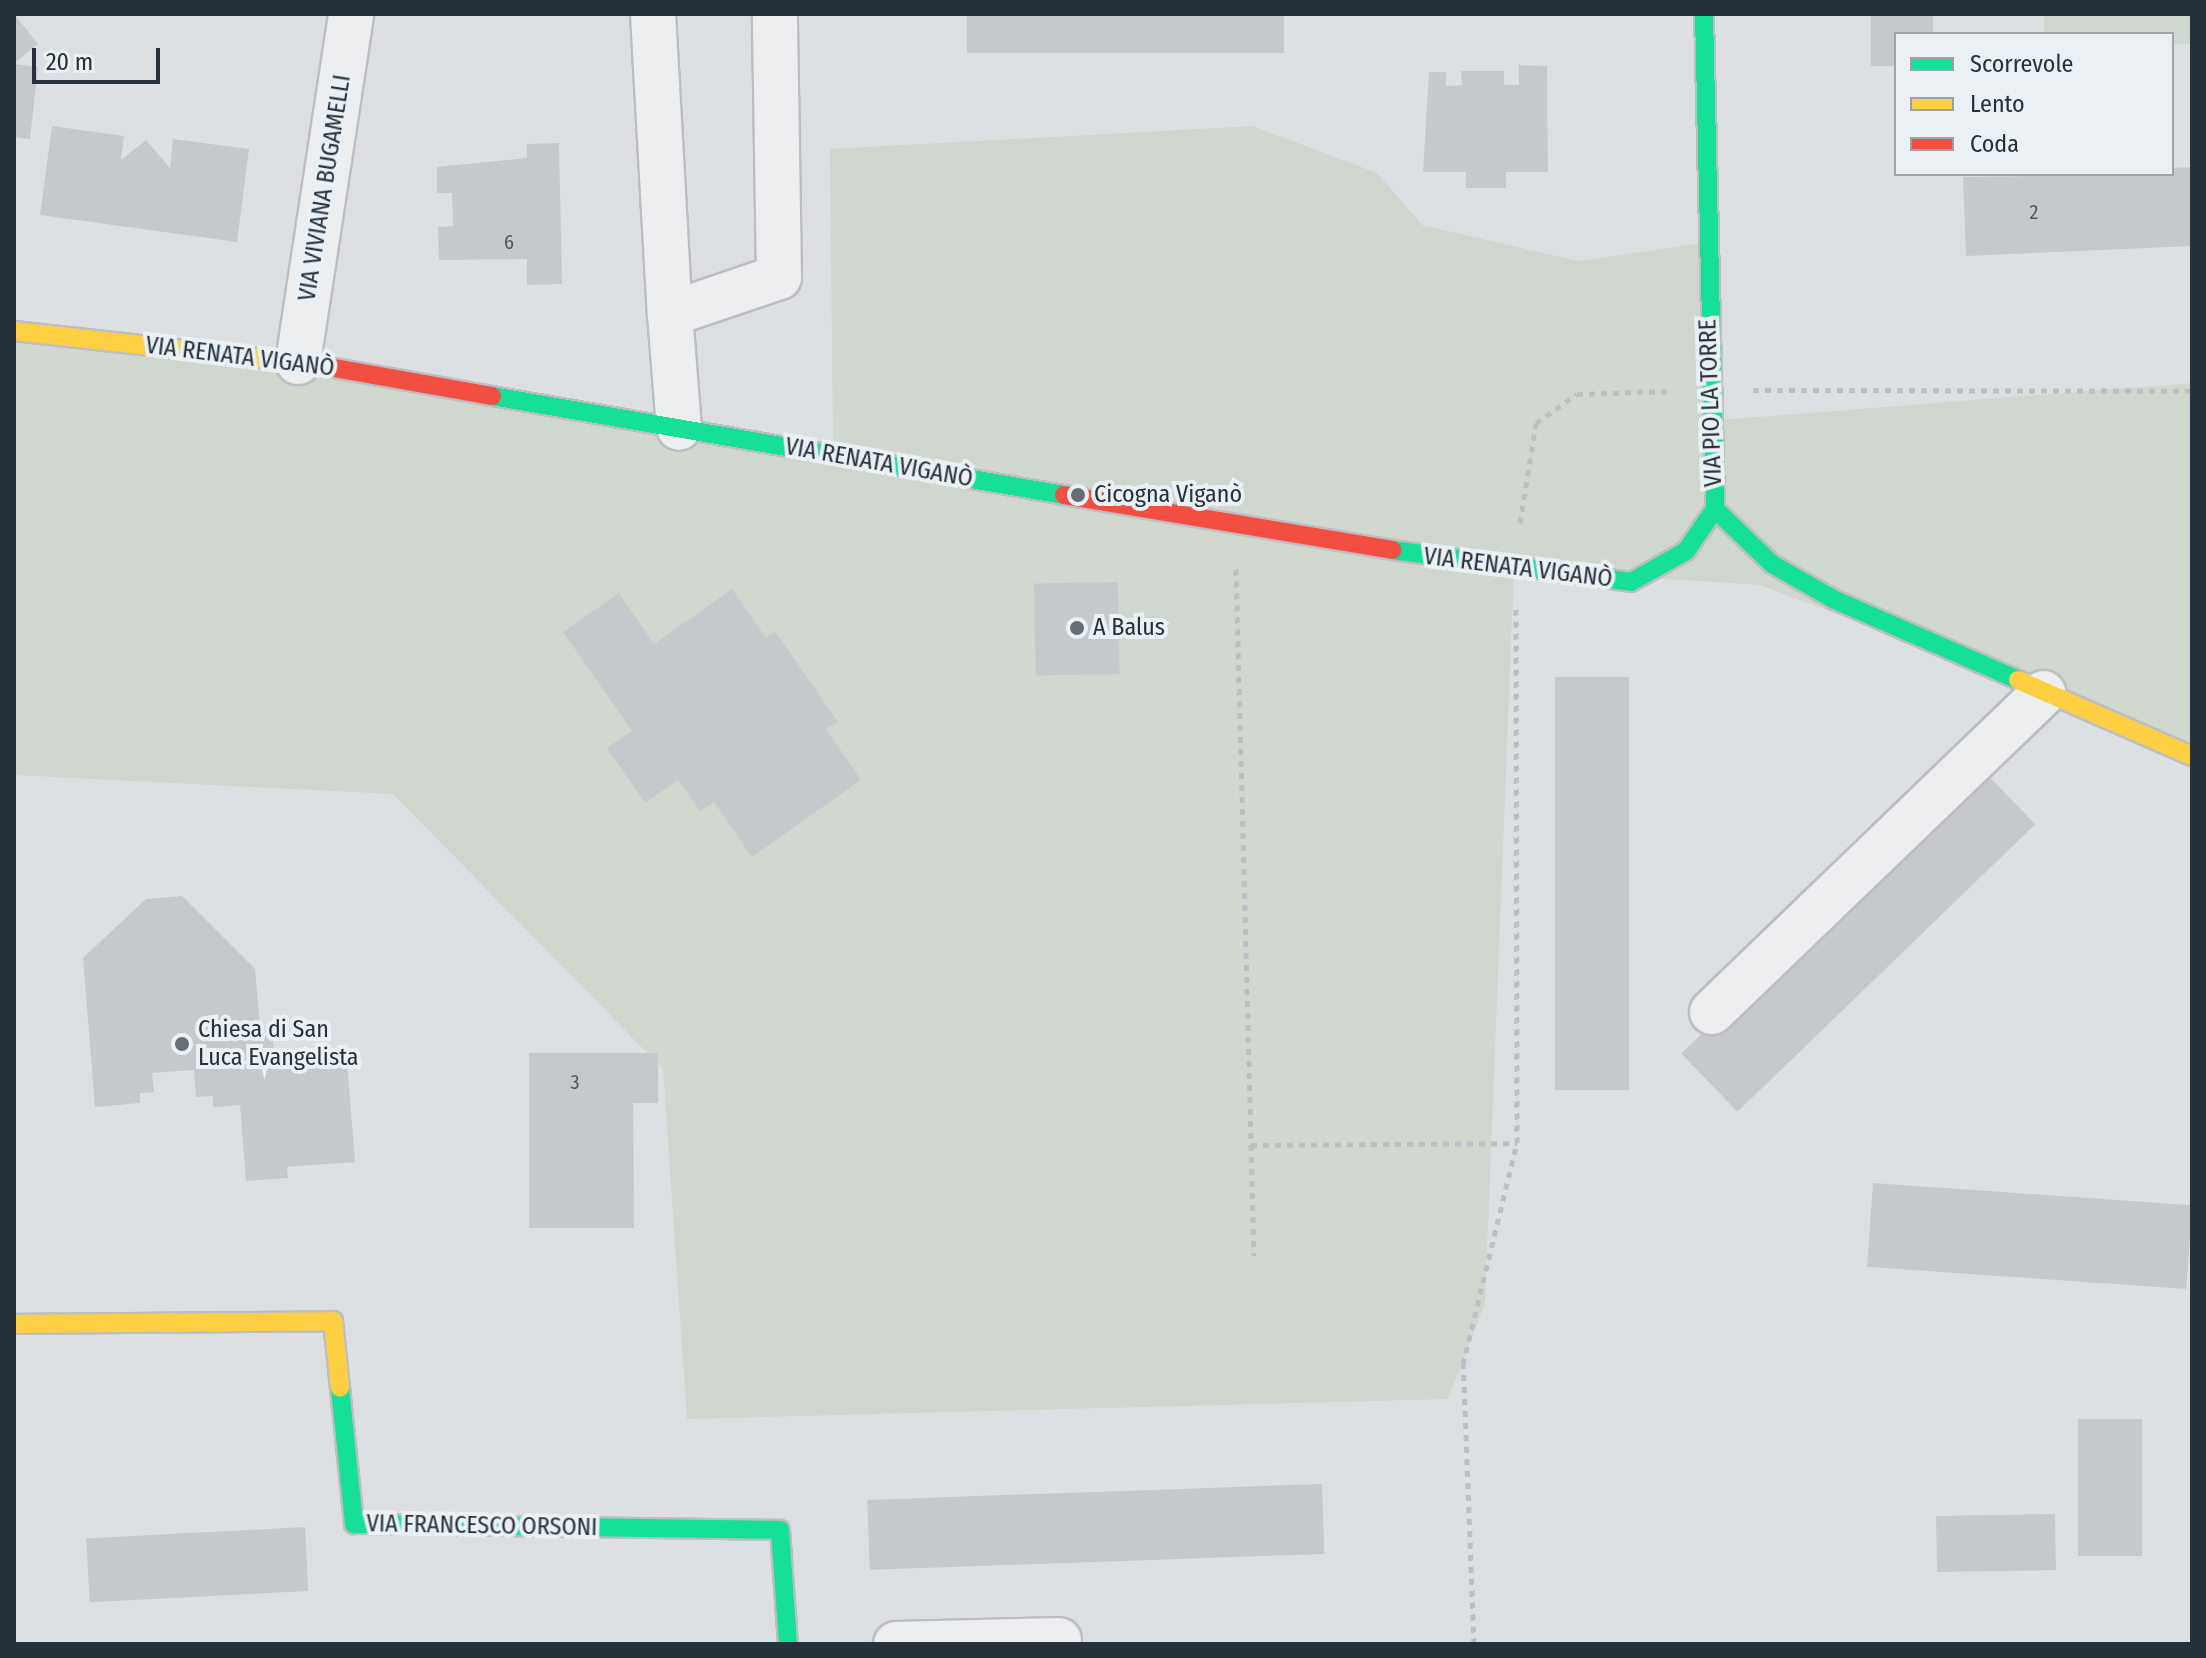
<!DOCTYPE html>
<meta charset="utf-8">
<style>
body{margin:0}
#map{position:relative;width:2206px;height:1658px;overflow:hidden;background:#dde0e3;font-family:"Fira Sans Condensed",sans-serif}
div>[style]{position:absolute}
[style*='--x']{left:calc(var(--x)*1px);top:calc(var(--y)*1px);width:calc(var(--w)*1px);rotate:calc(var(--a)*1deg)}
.green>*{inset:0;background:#d0d7ce}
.building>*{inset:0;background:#c6c9cb;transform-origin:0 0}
.path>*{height:5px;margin-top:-2.5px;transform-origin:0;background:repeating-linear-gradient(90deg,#bdc0c3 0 6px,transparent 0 12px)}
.roads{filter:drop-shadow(2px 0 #bcbec1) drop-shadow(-2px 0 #bcbec1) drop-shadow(0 2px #bcbec1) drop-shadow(0 -2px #bcbec1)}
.street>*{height:44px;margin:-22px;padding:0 22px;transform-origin:22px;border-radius:22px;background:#edeef0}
.fast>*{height:18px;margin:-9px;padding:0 9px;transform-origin:9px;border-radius:9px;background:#16e098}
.slow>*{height:18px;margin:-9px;padding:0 9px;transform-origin:9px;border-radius:9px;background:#ffcf43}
.jam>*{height:18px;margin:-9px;padding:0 9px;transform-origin:9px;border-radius:9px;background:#f24e42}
.dots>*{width:22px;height:22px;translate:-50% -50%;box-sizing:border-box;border:4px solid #eaf0f3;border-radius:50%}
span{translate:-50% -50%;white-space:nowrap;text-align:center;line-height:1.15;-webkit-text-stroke:8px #eaf0f3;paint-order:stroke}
.number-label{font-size:20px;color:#4f5860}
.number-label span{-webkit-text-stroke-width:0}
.street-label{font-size:24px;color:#26313b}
.poi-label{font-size:24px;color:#26313b}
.left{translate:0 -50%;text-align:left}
.frame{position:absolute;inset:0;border:16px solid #26313b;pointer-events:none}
.legend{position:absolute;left:1894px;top:32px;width:280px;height:144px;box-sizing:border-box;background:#eaf0f3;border:2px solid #9ca4a9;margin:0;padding:10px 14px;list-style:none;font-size:24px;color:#26313b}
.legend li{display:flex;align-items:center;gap:16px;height:40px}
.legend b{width:40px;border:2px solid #9ca4a9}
.scale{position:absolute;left:32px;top:48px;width:128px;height:36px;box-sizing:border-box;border:4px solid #26313b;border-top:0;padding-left:10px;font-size:24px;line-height:28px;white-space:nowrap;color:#26313b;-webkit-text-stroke:6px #eaf0f3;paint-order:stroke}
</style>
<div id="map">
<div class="green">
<div style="clip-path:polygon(2044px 14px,2192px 14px,2192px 44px,2172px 44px,2172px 34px,2044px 34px)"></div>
<div style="clip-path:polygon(1253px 126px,1377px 173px,1422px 225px,1578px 261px,1710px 242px,1719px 420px,2192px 383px,2192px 748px,1760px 585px,1514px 569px,1485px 1303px,1448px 1399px,687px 1419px,663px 1069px,393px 794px,14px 775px,14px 326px,833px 452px,830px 149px)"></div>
</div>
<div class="building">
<div style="clip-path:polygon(14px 14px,38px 44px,14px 63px)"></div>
<div style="left:967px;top:14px;width:317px;height:39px"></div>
<div style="clip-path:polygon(1871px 14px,1933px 14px,1933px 34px,1896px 34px,1896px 66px,1871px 66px)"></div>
<div style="clip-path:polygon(14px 64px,38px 67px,30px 139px,14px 137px)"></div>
<div style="clip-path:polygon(1519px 65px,1547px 66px,1548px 172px,1506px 172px,1506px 188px,1466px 188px,1466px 172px,1423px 172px,1429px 72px,1446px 72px,1446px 86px,1462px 85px,1461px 71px,1504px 71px,1504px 85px,1519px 85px)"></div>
<div style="clip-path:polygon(52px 126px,124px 136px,121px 160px,146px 140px,170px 168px,173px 139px,249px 149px,237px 242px,40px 215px)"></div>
<div style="clip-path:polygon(559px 143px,562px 284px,527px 285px,527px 259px,439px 260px,438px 227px,453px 226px,452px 193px,437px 193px,437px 167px,527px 158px,527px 144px)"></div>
<div style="clip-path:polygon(2192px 167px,2192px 246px,1966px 256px,1963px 177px,2172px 174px,2172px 168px)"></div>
<div style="left:1118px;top:582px;width:92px;height:84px;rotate:89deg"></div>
<div style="clip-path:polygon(732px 589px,766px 638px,775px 631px,838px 722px,826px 729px,861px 780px,752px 857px,714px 802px,700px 811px,678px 780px,645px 803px,607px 748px,632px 731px,563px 632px,619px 593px,654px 644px)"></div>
<div style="left:1555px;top:677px;width:74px;height:413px"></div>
<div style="left:1979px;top:766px;width:81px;height:414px;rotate:46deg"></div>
<div style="clip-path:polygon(182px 896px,255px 969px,260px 1027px,272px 1026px,275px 1066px,347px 1061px,355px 1162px,287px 1167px,288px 1178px,246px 1181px,240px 1105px,213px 1107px,213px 1096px,196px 1097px,194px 1070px,152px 1073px,154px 1092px,140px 1093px,140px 1103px,95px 1107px,83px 958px,146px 899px)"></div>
<div style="clip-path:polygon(529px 1053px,658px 1053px,658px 1103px,633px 1103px,634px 1228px,529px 1228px)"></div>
<div style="left:1873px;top:1183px;width:320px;height:84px;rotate:4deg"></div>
<div style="left:2078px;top:1419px;width:64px;height:137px"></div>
<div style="left:1322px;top:1484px;width:70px;height:455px;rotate:88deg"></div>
<div style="left:2055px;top:1514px;width:56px;height:119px;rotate:89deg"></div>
<div style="left:305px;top:1527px;width:64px;height:219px;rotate:87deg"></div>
</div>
<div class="path">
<div style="--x:1753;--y:390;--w:439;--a:0.1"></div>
<div style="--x:1520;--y:523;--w:101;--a:-80.9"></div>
<div style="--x:1536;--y:423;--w:50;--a:-35.3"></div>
<div style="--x:1577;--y:394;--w:94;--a:-1.8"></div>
<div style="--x:1236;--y:569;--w:687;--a:88.5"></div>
<div style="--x:1251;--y:1145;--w:266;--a:-0.4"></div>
<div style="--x:1474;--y:1644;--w:280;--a:-92.2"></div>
<div style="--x:1463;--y:1364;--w:228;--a:-76.3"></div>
<div style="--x:1517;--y:1143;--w:534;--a:-90.11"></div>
</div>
<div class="roads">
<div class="street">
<div style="--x:653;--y:14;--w:300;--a:86.8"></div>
<div style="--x:670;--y:314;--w:115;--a:-18.7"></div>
<div style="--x:779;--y:277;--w:263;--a:-90.9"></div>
<div style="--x:670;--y:314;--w:114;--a:85.5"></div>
<div style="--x:298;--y:362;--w:352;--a:-81.3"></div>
<div style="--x:1712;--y:1012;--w:460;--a:-43.9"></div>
<div style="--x:896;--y:1644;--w:163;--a:-1.4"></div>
</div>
<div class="fast">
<div style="--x:1704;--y:14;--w:495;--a:88.7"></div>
<div style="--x:1715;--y:509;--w:79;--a:44"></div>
<div style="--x:1772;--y:564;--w:70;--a:29.8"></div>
<div style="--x:1833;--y:599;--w:202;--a:23.6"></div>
<div style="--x:492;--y:396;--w:581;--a:9.82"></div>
<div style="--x:1392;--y:550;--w:241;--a:7.6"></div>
<div style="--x:1631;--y:582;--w:63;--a:-29.4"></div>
<div style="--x:1686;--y:551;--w:51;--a:-55.4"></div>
<div style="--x:340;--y:1388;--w:137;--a:84.1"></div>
<div style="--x:354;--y:1524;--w:426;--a:0.8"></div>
<div style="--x:780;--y:1530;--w:114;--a:86"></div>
</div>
<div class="slow">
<div style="--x:14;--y:331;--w:294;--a:6.3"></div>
<div style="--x:2018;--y:680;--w:190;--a:23.6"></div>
<div style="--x:14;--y:1324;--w:319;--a:-0.5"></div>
<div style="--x:333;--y:1321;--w:67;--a:84"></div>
</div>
<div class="jam">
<div style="--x:306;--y:363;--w:189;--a:10.1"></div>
<div style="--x:1064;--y:495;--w:333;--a:9.5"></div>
</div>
</div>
<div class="dots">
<div style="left:1078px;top:495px;background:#666e76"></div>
<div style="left:1077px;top:628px;background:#666e76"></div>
<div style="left:182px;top:1044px;background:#666e76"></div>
</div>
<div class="number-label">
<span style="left:2034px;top:212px">2</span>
<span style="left:509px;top:242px">6</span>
<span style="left:575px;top:1082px">3</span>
</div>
<div class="street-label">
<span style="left:325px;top:188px;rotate:-81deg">VIA VIVIANA BUGAMELLI</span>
<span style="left:240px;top:357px;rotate:7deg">VIA RENATA VIGANÒ</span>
<span style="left:1711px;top:403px;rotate:-92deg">VIA PIO LA TORRE</span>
<span style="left:879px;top:463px;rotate:10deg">VIA RENATA VIGANÒ</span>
<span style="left:1518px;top:568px;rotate:7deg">VIA RENATA VIGANÒ</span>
<span style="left:482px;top:1526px;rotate:1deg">VIA FRANCESCO ORSONI</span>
</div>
<div class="poi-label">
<span class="left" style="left:1094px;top:495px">Cicogna Viganò</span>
<span class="left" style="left:1093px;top:628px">A Balus</span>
<span class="left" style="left:198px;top:1044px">Chiesa di San<br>Luca Evangelista</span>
</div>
<div class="frame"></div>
<ul class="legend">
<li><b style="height:10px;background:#16e098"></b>Scorrevole</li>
<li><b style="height:10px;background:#ffcf43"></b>Lento</li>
<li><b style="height:10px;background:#f24e42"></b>Coda</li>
</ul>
<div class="scale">20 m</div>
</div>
